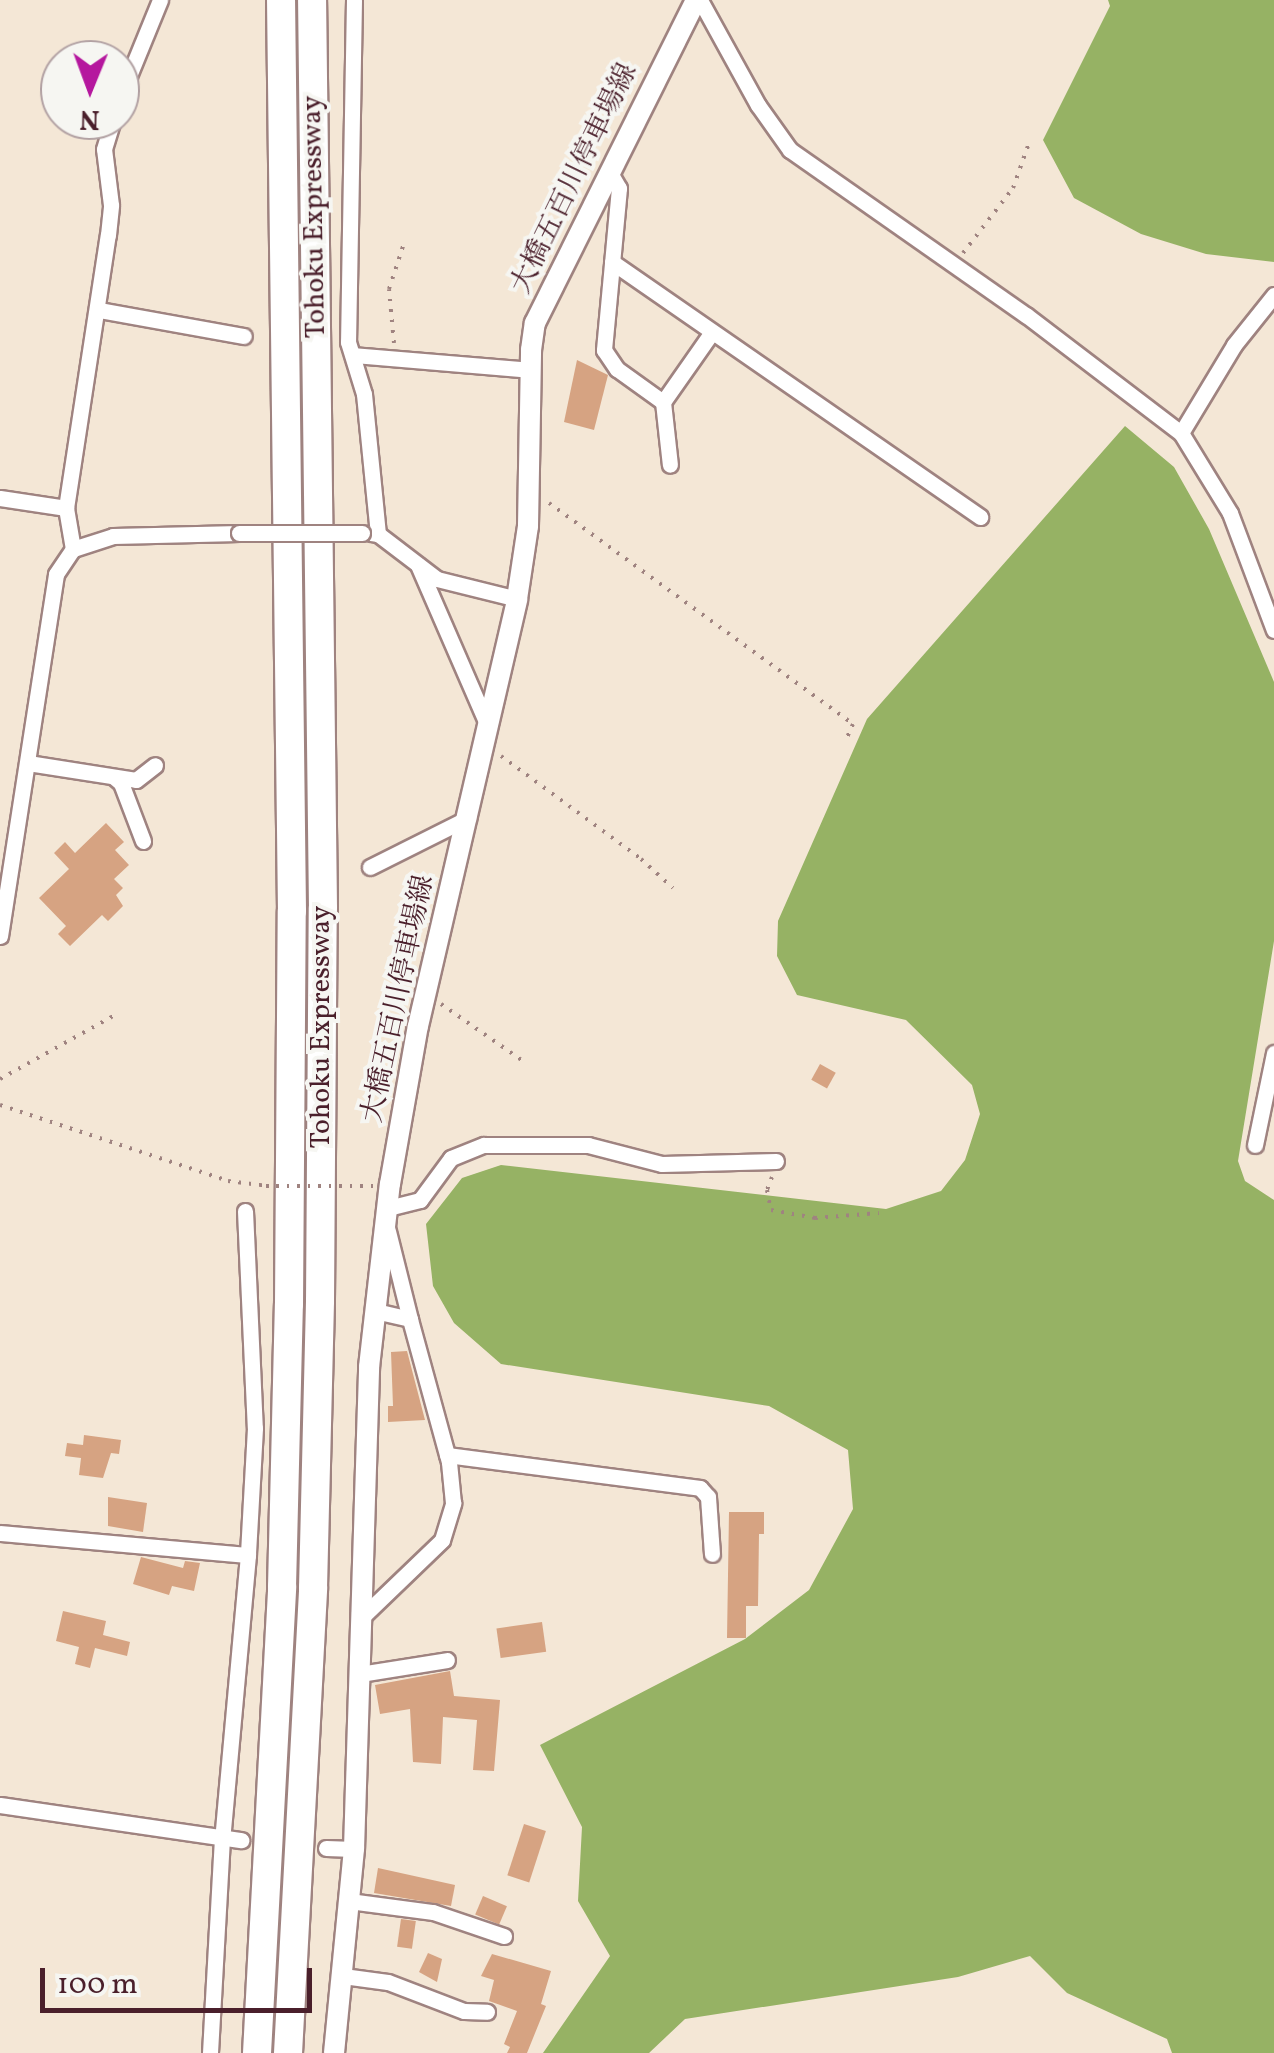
<!DOCTYPE html>
<meta charset="utf-8">
<style>
body{margin:0}
#map{position:relative;width:1274px;height:2053px;overflow:hidden;background:#f4e7d6;font-family:Vollkorn,"Noto Serif JP",serif}
div>[style]{position:absolute}
[style*='--x']{left:calc(var(--x)*1px);top:calc(var(--y)*1px);width:calc(var(--w)*1px);rotate:calc(var(--a)*1deg)}
.forest>*{inset:0;background:#96b264}
.building>*{inset:0;background:#d6a382;transform-origin:0 0}
.path>*{height:4px;margin-top:-2px;transform-origin:0;background:repeating-linear-gradient(90deg,#9f8380 0 2.5px,transparent 0 10.5px)}
.roads{filter:drop-shadow(2px 0 #9f8380) drop-shadow(-2px 0 #9f8380) drop-shadow(0 2px #9f8380) drop-shadow(0 -2px #9f8380)}
.minor>*{height:15px;margin:-7.5px;padding:0 7.5px;transform-origin:7.5px;border-radius:7.5px;background:#fff}
.secondary>*{height:20px;margin:-10px;padding:0 10px;transform-origin:10px;border-radius:10px;background:#fff}
.motorway>*{height:28px;margin:-14px;padding:0 14px;transform-origin:14px;border-radius:14px;background:#fff}
.path-bridge>*{height:4px;margin-top:-2px;transform-origin:0;background:repeating-linear-gradient(90deg,#9f8380 0 2.5px,transparent 0 10.5px)}
.bridges{filter:drop-shadow(2px 0 #9f8380) drop-shadow(-2px 0 #9f8380) drop-shadow(0 2px #9f8380) drop-shadow(0 -2px #9f8380)}
.minor-bridge>*{height:15px;margin:-7.5px;padding:0 7.5px;transform-origin:7.5px;border-radius:7.5px;background:#fff}
span{translate:-50% -50%;white-space:nowrap;text-align:center;line-height:1.15;-webkit-text-stroke:8px #f6f6f2;paint-order:stroke}
.street-label{font-size:28px;color:#4a1f2b}
.north{position:absolute;left:40px;top:40px;width:100px;height:100px;box-sizing:border-box;background:#f6f6f2;border:2px solid #b1a0a2;border-radius:50%;rotate:181deg;font-size:28px;font-weight:700;line-height:40px;text-align:center;color:#4a1f2b}
.north::after{content:'';display:block;margin:auto;width:35px;height:45px;background:#b5179e;clip-path:polygon(50% 0,100% 100%,50% 72%,0 100%)}
.scale{position:absolute;left:40px;top:1968px;width:272px;height:45px;box-sizing:border-box;border:5px solid #4a1f2b;border-top:0;padding-left:12px;font-size:30px;line-height:35px;white-space:nowrap;color:#4a1f2b;-webkit-text-stroke:8px #f6f6f2;paint-order:stroke}
</style>
<div id="map">
<div class="forest">
<div style="clip-path:polygon(1108px 0,1274px 0,1274px 262px,1206px 254px,1141px 234px,1074px 198px,1043px 140px,1110px 6px)"></div>
<div style="clip-path:polygon(1125px 426px,1174px 467px,1209px 529px,1274px 682px,1274px 941px,1238px 1161px,1245px 1181px,1274px 1200px,1274px 2053px,1172px 2053px,1167px 2039px,1067px 1993px,1030px 1956px,958px 1977px,685px 2019px,649px 2053px,543px 2053px,610px 1956px,578px 1901px,582px 1827px,540px 1745px,745px 1639px,809px 1590px,853px 1509px,848px 1450px,769px 1406px,501px 1364px,454px 1323px,433px 1286px,426px 1224px,462px 1178px,501px 1165px,886px 1209px,941px 1191px,965px 1160px,980px 1114px,972px 1085px,906px 1020px,797px 995px,777px 956px,778px 921px,867px 719px)"></div>
</div>
<div class="building">
<div style="clip-path:polygon(577px 360px,608px 375px,594px 430px,564px 422px)"></div>
<div style="clip-path:polygon(106px 823px,124px 842px,115px 850px,129px 865px,114px 879px,123px 888px,116px 895px,123px 906px,108px 921px,102px 915px,70px 946px,58px 934px,66px 926px,39px 898px,69px 869px,54px 853px,65px 842px,75px 853px)"></div>
<div style="left:820px;top:1064px;width:18px;height:18px;rotate:29deg"></div>
<div style="clip-path:polygon(407px 1351px,425px 1420px,388px 1422px,388px 1406px,393px 1406px,391px 1352px)"></div>
<div style="clip-path:polygon(84px 1435px,121px 1440px,119px 1454px,111px 1453px,103px 1478px,79px 1475px,81px 1458px,65px 1456px,67px 1443px,83px 1445px)"></div>
<div style="clip-path:polygon(108px 1497px,147px 1503px,143px 1532px,108px 1526px)"></div>
<div style="clip-path:polygon(729px 1512px,764px 1512px,764px 1534px,759px 1534px,758px 1606px,746px 1606px,746px 1638px,727px 1638px)"></div>
<div style="clip-path:polygon(141px 1557px,183px 1568px,185px 1561px,200px 1563px,194px 1591px,172px 1586px,169px 1595px,133px 1584px)"></div>
<div style="clip-path:polygon(63px 1611px,106px 1621px,103px 1635px,130px 1642px,127px 1656px,95px 1648px,90px 1668px,75px 1664px,79px 1647px,56px 1641px)"></div>
<div style="left:542px;top:1622px;width:30px;height:46px;rotate:82deg"></div>
<div style="clip-path:polygon(450px 1671px,454px 1696px,500px 1700px,494px 1771px,473px 1770px,477px 1720px,443px 1717px,441px 1764px,413px 1762px,410px 1709px,380px 1714px,375px 1685px)"></div>
<div style="left:524px;top:1824px;width:23px;height:54px;rotate:18deg"></div>
<div style="clip-path:polygon(378px 1868px,455px 1885px,451px 1906px,374px 1893px)"></div>
<div style="left:483px;top:1896px;width:26px;height:20px;rotate:23deg"></div>
<div style="left:401px;top:1919px;width:15px;height:28px;rotate:8deg"></div>
<div style="clip-path:polygon(428px 1953px,442px 1959px,437px 1982px,419px 1972px)"></div>
<div style="clip-path:polygon(492px 1954px,551px 1971px,541px 2004px,546px 2006px,527px 2053px,507px 2053px,510px 2047px,504px 2044px,517px 2011px,489px 2001px,494px 1980px,481px 1976px)"></div>
</div>
<div class="path">
<div style="--x:963;--y:253;--w:82;--a:-52.4"></div>
<div style="--x:1013;--y:188;--w:48;--a:-70.4"></div>
<div style="--x:394;--y:343;--w:54;--a:-95.3"></div>
<div style="--x:389;--y:289;--w:52;--a:-71.9"></div>
<div style="--x:549;--y:503;--w:376;--a:36"></div>
<div style="--x:853;--y:724;--w:17;--a:114"></div>
<div style="--x:501;--y:756;--w:174;--a:36.3"></div>
<div style="--x:641;--y:859;--w:43;--a:42.2"></div>
<div style="--x:441;--y:1004;--w:100;--a:34.8"></div>
<div style="--x:0;--y:1079;--w:129;--a:-29.1"></div>
<div style="--x:0;--y:1105;--w:240;--a:18.4"></div>
<div style="--x:228;--y:1181;--w:38;--a:7"></div>
<div style="--x:772;--y:1177;--w:14;--a:111"></div>
<div style="--x:767;--y:1190;--w:20;--a:79"></div>
<div style="--x:771;--y:1210;--w:45;--a:10.3"></div>
<div style="--x:815;--y:1218;--w:64;--a:-4.5"></div>
</div>
<div class="roads">
<div class="minor">
<div style="--x:354;--y:0;--w:342;--a:91"></div>
<div style="--x:348;--y:342;--w:54;--a:72.9"></div>
<div style="--x:364;--y:394;--w:141;--a:84.3"></div>
<div style="--x:700;--y:0;--w:120;--a:61.1"></div>
<div style="--x:758;--y:105;--w:55;--a:54.6"></div>
<div style="--x:790;--y:150;--w:288;--a:35"></div>
<div style="--x:1026;--y:315;--w:195;--a:37.3"></div>
<div style="--x:1181;--y:433;--w:103;--a:-58.9"></div>
<div style="--x:1234;--y:345;--w:64;--a:-51.3"></div>
<div style="--x:120;--y:98;--w:106;--a:-67.8"></div>
<div style="--x:609;--y:171;--w:20;--a:60"></div>
<div style="--x:619;--y:188;--w:163;--a:95.3"></div>
<div style="--x:604;--y:350;--w:23;--a:56"></div>
<div style="--x:617;--y:369;--w:57;--a:35.7"></div>
<div style="--x:663;--y:402;--w:63;--a:83.7"></div>
<div style="--x:612;--y:262;--w:448;--a:34.7"></div>
<div style="--x:99;--y:310;--w:147;--a:10.2"></div>
<div style="--x:353;--y:355;--w:178;--a:4.8"></div>
<div style="--x:663;--y:402;--w:85;--a:-55"></div>
<div style="--x:1181;--y:433;--w:94;--a:58.5"></div>
<div style="--x:1230;--y:513;--w:125;--a:69.4"></div>
<div style="--x:0;--y:498;--w:67;--a:8.6"></div>
<div style="--x:66;--y:508;--w:42;--a:80.3"></div>
<div style="--x:66;--y:508;--w:276;--a:-81.3"></div>
<div style="--x:108;--y:235;--w:30;--a:-84"></div>
<div style="--x:111;--y:205;--w:56;--a:-97.1"></div>
<div style="--x:104;--y:149;--w:30;--a:-73"></div>
<div style="--x:371;--y:533;--w:7;--a:8"></div>
<div style="--x:378;--y:534;--w:74;--a:37.3"></div>
<div style="--x:437;--y:579;--w:82;--a:14"></div>
<div style="--x:418;--y:565;--w:176;--a:66.5"></div>
<div style="--x:28;--y:763;--w:109;--a:8.9"></div>
<div style="--x:136;--y:780;--w:24;--a:-38"></div>
<div style="--x:114;--y:777;--w:9;--a:41"></div>
<div style="--x:121;--y:783;--w:62;--a:69.2"></div>
<div style="--x:370;--y:867;--w:110;--a:-26.6"></div>
<div style="--x:0;--y:936;--w:366;--a:-81.2"></div>
<div style="--x:56;--y:574;--w:30;--a:-56"></div>
<div style="--x:73;--y:549;--w:42;--a:-18"></div>
<div style="--x:113;--y:536;--w:126;--a:-1.4"></div>
<div style="--x:1255;--y:1145;--w:94;--a:-78.3"></div>
<div style="--x:388;--y:1208;--w:33;--a:-14"></div>
<div style="--x:420;--y:1200;--w:52;--a:-53.6"></div>
<div style="--x:451;--y:1158;--w:35;--a:-22"></div>
<div style="--x:484;--y:1145;--w:104;--a:0"></div>
<div style="--x:588;--y:1145;--w:76;--a:14.4"></div>
<div style="--x:662;--y:1164;--w:114;--a:-1.5"></div>
<div style="--x:245;--y:1211;--w:217;--a:87.4"></div>
<div style="--x:255;--y:1428;--w:127;--a:93.2"></div>
<div style="--x:388;--y:1231;--w:91;--a:76"></div>
<div style="--x:447;--y:1455;--w:255;--a:7.4"></div>
<div style="--x:700;--y:1488;--w:12;--a:48"></div>
<div style="--x:708;--y:1497;--w:57;--a:86"></div>
<div style="--x:0;--y:1533;--w:249;--a:5.1"></div>
<div style="--x:248;--y:1555;--w:284;--a:95.2"></div>
<div style="--x:222;--y:1838;--w:215;--a:93.2"></div>
<div style="--x:362;--y:1617;--w:111;--a:-43.9"></div>
<div style="--x:442;--y:1540;--w:39;--a:-73"></div>
<div style="--x:453;--y:1503;--w:41;--a:-95.6"></div>
<div style="--x:449;--y:1462;--w:148;--a:-105.3"></div>
<div style="--x:410;--y:1319;--w:35;--a:-167"></div>
<div style="--x:360;--y:1674;--w:88;--a:-9.1"></div>
<div style="--x:0;--y:1805;--w:244;--a:8.3"></div>
<div style="--x:326;--y:1848;--w:28;--a:2"></div>
<div style="--x:349;--y:1901;--w:85;--a:7.5"></div>
<div style="--x:433;--y:1912;--w:75;--a:18.7"></div>
<div style="--x:343;--y:1976;--w:45;--a:7.6"></div>
<div style="--x:388;--y:1982;--w:81;--a:20.9"></div>
<div style="--x:464;--y:2011;--w:23;--a:2"></div>
</div>
<div class="secondary">
<div style="--x:334;--y:2053;--w:205;--a:-84.4"></div>
<div style="--x:354;--y:1849;--w:482;--a:-88.2"></div>
<div style="--x:369;--y:1367;--w:184;--a:-83.5"></div>
<div style="--x:390;--y:1184;--w:160;--a:-80"></div>
<div style="--x:418;--y:1026;--w:438;--a:-76.9"></div>
<div style="--x:517;--y:599;--w:74;--a:-81.4"></div>
<div style="--x:528;--y:526;--w:176;--a:-89"></div>
<div style="--x:531;--y:350;--w:27;--a:-82"></div>
<div style="--x:535;--y:323;--w:361;--a:-63.5"></div>
</div>
<div class="motorway">
<div style="--x:257;--y:2053;--w:467;--a:-86.9"></div>
<div style="--x:282;--y:1587;--w:283;--a:-88.6"></div>
<div style="--x:289;--y:1304;--w:393;--a:-89.6"></div>
<div style="--x:292;--y:911;--w:911;--a:-90.69"></div>
<div style="--x:288;--y:2053;--w:466;--a:-86.9"></div>
<div style="--x:313;--y:1588;--w:287;--a:-88.6"></div>
<div style="--x:320;--y:1301;--w:393;--a:-89.6"></div>
<div style="--x:323;--y:908;--w:908;--a:-90.69"></div>
</div>
</div>
<div class="path-bridge">
<div style="--x:266;--y:1186;--w:110;--a:0"></div>
</div>
<div class="bridges">
<div class="minor-bridge">
<div style="--x:239;--y:533;--w:123;--a:0"></div>
</div>
</div>
<div class="street-label">
<span style="left:575px;top:179px;rotate:-64deg">大橋五百川停車場線</span>
<span style="left:315px;top:217px;rotate:-91deg">Tohoku Expressway</span>
<span style="left:399px;top:999px;rotate:-78deg">大橋五百川停車場線</span>
<span style="left:322px;top:1027px;rotate:-90deg">Tohoku Expressway</span>
</div>
<div class="north">N</div>
<div class="scale">100 m</div>
</div>
